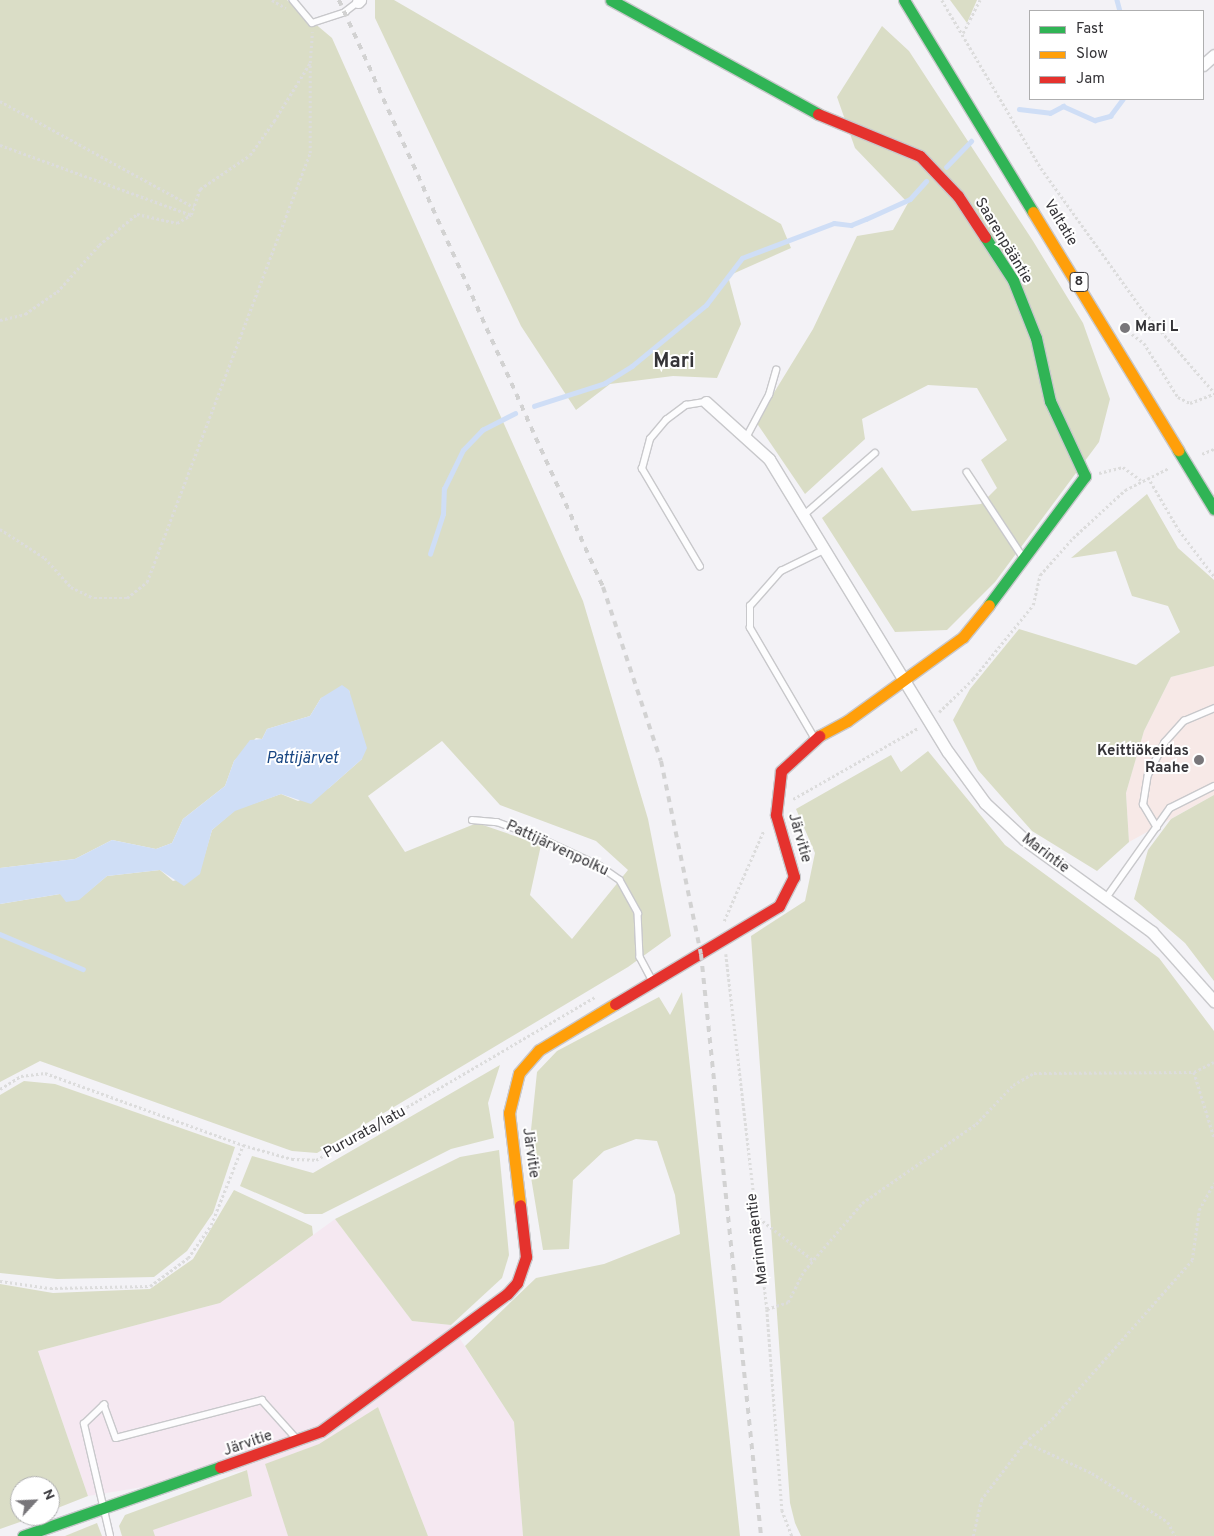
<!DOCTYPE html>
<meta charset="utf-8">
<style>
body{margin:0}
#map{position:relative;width:1214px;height:1536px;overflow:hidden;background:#f3f2f6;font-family:Overpass,sans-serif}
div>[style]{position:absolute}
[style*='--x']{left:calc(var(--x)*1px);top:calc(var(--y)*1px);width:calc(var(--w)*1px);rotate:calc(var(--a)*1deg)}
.commercial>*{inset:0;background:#f7e9e7}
.industrial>*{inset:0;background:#f5e8f1}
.green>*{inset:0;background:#daddc6}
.water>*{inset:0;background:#cfdef6}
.stream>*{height:4.5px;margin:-2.25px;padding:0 2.25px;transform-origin:2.25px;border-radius:2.25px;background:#cfdef6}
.path>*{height:2.5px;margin-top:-1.25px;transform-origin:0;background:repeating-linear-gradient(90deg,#dcdcdc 0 2.5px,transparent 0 5px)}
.roads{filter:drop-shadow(1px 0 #c8c8cb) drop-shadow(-1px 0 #c8c8cb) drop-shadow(0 1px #c8c8cb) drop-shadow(0 -1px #c8c8cb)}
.lane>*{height:5.5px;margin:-2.75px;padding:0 2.75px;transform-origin:2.75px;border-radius:2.75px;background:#fdfdfe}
.street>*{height:11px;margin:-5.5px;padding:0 5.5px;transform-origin:5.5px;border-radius:5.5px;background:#fdfdfe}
.fast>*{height:11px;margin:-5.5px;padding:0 5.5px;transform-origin:5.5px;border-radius:5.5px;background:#30b455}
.slow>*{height:11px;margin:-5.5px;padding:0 5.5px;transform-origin:5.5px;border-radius:5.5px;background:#ff9f0a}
.jam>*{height:11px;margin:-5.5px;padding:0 5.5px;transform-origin:5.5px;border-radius:5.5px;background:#e5322d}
.rail>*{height:4px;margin-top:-2px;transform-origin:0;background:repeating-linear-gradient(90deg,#d2d2d2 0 6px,transparent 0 12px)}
.dots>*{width:14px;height:14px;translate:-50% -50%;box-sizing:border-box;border:2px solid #fff;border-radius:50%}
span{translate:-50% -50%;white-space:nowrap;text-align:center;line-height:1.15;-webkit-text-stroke:4px #fff;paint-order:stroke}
.shield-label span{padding:1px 4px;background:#fff;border:1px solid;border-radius:4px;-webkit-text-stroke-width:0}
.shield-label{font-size:14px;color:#353438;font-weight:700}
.street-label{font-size:15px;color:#353438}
.poi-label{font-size:15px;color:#353438;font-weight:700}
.left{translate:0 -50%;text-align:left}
.right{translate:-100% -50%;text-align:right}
.water-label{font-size:16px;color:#174582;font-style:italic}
.district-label{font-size:20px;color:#353438;font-weight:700}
.legend{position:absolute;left:1029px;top:10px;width:175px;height:90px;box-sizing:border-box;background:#fff;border:1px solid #aeaeaf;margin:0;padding:6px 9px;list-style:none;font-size:15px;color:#353438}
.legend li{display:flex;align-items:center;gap:10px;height:25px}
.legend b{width:25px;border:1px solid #aeaeaf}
.north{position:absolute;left:10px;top:1476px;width:50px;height:50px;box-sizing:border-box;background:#fff;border:1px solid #aeaeaf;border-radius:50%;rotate:65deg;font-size:14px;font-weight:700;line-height:20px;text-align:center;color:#353438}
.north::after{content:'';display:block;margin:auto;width:18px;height:22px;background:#78767a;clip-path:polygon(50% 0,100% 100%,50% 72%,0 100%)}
</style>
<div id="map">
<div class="commercial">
<div style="clip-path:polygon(1214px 666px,1214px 795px,1129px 842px,1126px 793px,1144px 731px,1171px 677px)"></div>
</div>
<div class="industrial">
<div style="clip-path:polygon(335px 1219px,412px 1321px,451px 1325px,514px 1422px,523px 1536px,428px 1536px,378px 1407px,319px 1444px,266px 1464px,288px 1536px,155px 1536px,152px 1530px,252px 1496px,247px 1470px,88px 1496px,38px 1351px,220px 1303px)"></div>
</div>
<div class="green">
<div style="clip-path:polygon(evenodd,0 0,287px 0,332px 38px,583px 601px,648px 819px,671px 936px,628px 967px,317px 1153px,292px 1151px,40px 1061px,0 1082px,0 904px,60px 894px,78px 900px,107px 876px,160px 870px,173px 881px,199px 874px,212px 830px,235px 810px,281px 794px,298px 801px,329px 788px,362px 759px,349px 690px,321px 698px,310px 716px,267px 729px,262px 739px,256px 738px,234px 761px,225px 786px,183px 819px,172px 843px,156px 849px,112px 840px,75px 859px,0 868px,0 0,442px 741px,500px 805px,596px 841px,628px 870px,572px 939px,530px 895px,541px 845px,477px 823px,405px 852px,368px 796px,442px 741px)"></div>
<div style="clip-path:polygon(375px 0,394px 0,781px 224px,791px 248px,728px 276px,741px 324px,717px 378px,673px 376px,610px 384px,576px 410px,521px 326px,375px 18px)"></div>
<div style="clip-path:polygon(950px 0,977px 0,967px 23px)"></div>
<div style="clip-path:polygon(882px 26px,909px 51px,1033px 241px,1083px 323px,1110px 399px,1099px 442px,995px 582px,947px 630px,895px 632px,822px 518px,882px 467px,912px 511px,981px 504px,997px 488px,981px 460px,1007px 440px,977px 388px,928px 385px,862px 419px,865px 439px,805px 494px,756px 422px,813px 329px,857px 236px,893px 230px,908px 203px,855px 148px,837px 97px)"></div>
<div style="clip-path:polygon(1147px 494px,1178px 548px,1214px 580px,1214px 666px,1171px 677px,1144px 731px,1126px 793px,1129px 842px,1097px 871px,1032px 831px,978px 770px,953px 720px,970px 689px,1019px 629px,1136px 665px,1180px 632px,1168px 606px,1132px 596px,1116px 551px,1071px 558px)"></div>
<div style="clip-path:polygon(928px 751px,1005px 845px,1159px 958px,1214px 1031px,1214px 1536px,801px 1536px,795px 1523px,790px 1503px,751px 936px,805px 901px,815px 853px,796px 809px,891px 755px,901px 772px)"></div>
<div style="clip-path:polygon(1214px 795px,1214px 981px,1185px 943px,1134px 899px,1148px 850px,1171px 819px)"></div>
<div style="clip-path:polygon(682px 992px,740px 1536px,523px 1536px,514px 1422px,465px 1346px,536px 1278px,604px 1264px,680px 1234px,675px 1195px,657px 1141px,636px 1139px,604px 1151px,573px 1180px,569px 1249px,543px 1250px,528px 1159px,537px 1072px,557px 1051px,659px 997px,670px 1015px)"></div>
<div style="clip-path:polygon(500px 1065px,488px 1103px,494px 1138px,451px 1149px,322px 1214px,305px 1214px,240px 1186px,252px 1156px,313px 1173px)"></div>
<div style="clip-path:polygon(24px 1081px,55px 1084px,235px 1147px,213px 1213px,187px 1251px,154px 1277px,57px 1279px,0 1273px,0 1095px)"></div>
<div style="clip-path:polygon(499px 1150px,509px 1255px,502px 1278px,451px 1325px,412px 1321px,335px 1219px,460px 1157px)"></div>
<div style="clip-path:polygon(234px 1190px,312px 1226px,313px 1235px,220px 1303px,38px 1351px,88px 1496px,50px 1511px,50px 1486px,20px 1486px,20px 1516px,37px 1516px,0 1529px,0 1284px,53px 1293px,150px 1289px,193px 1259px)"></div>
<div style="clip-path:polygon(378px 1407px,428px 1536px,288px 1536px,265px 1464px,319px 1444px)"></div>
<div style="clip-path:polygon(247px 1470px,252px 1496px,153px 1530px,155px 1536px,122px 1536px,119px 1526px,125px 1515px)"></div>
<div style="clip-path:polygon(97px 1523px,102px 1536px,65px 1536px)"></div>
</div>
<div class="water">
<div style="clip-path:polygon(342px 685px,349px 690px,367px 748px,362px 759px,311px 804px,281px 794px,235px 811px,212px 830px,200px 874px,184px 886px,160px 870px,107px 876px,79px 900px,66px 902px,60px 894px,0 904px,0 868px,75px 859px,112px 840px,156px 849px,172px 843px,183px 819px,225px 786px,234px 761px,250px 740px,262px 739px,267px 729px,310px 716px,321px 698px)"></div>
</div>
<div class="stream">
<div style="--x:1117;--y:0;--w:11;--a:75"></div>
<div style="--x:1019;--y:109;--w:31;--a:7"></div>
<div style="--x:1050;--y:113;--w:15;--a:-28"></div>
<div style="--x:1063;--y:106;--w:35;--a:24"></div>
<div style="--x:1095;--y:120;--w:16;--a:-15"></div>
<div style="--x:1110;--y:116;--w:21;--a:-53"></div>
<div style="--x:946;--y:167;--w:36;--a:-46"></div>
<div style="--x:534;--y:406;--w:75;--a:-17.9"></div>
<div style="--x:605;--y:383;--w:32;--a:-32"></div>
<div style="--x:632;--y:366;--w:96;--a:-39.5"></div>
<div style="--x:706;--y:305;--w:59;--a:-52.5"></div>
<div style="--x:742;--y:258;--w:98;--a:-20.8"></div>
<div style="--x:834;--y:223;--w:17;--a:7"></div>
<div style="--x:851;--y:225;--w:16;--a:-22"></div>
<div style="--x:866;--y:219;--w:48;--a:-24.4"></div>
<div style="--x:910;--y:199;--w:24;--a:-48"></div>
<div style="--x:430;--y:554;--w:42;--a:-72"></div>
<div style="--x:443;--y:514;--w:25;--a:-88"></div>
<div style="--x:444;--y:489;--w:43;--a:-64"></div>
<div style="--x:463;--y:450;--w:28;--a:-46"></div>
<div style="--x:482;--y:430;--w:37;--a:-27"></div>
<div style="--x:0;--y:934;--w:90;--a:22.9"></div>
</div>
<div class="path">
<div style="--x:272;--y:0;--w:16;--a:30"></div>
<div style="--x:942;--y:0;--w:195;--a:59.5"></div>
<div style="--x:1041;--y:168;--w:173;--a:54.4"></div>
<div style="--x:1142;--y:309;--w:110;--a:49.1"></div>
<div style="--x:963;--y:33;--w:37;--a:-63"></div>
<div style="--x:0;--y:101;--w:221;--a:28.7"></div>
<div style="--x:0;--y:145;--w:203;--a:20.1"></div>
<div style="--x:0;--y:320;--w:26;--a:-13"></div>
<div style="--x:25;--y:314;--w:39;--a:-35"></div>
<div style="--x:57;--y:292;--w:63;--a:-48.2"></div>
<div style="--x:99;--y:245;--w:49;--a:-39.2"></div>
<div style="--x:137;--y:214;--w:41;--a:12.7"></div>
<div style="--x:177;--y:223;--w:16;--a:-30"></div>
<div style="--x:191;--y:215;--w:28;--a:-71"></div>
<div style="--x:200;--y:189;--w:60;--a:-34.2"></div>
<div style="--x:250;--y:155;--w:42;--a:-54.8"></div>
<div style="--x:274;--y:121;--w:68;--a:-58.2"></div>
<div style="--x:310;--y:63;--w:31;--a:-86"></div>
<div style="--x:1128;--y:331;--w:20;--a:37"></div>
<div style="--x:1144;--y:343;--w:64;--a:57.8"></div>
<div style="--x:1178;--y:397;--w:13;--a:27"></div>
<div style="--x:1190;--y:403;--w:26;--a:-21"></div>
<div style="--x:1202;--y:454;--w:13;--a:-23"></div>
<div style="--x:1099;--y:473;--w:25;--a:-14"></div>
<div style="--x:1123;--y:467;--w:22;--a:36"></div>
<div style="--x:1148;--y:477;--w:61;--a:59.7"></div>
<div style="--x:1179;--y:530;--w:58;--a:52.7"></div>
<div style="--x:0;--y:529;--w:54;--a:32.8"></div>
<div style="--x:45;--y:558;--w:39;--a:48"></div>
<div style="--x:71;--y:587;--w:25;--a:26"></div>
<div style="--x:94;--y:598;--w:33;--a:0"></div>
<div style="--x:127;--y:598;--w:26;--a:-39"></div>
<div style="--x:147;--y:582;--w:459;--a:-69.2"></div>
<div style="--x:310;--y:153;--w:90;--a:-90"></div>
<div style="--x:939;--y:712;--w:47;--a:-44.1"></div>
<div style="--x:973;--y:679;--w:95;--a:-51"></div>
<div style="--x:1033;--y:605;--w:31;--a:-77"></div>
<div style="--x:1040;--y:575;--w:50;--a:-48.3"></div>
<div style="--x:1073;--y:538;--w:71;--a:-42.7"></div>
<div style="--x:1125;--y:490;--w:49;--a:-26.6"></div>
<div style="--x:793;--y:799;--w:144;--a:-29.6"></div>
<div style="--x:724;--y:921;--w:99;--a:-66.3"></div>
<div style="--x:726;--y:954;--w:357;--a:83.4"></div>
<div style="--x:767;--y:1309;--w:202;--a:85.7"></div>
<div style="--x:782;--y:1510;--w:28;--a:69"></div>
<div style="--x:1194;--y:1072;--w:68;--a:72.9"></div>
<div style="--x:0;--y:1089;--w:25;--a:-32"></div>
<div style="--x:21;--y:1076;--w:24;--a:-7"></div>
<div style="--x:45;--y:1073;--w:211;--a:20"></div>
<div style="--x:243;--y:1145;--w:51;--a:15.9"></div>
<div style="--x:292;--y:1159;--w:24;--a:2"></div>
<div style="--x:316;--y:1160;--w:323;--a:-30.3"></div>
<div style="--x:755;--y:1215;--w:73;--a:37.8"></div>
<div style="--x:0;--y:1281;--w:50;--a:8"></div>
<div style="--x:50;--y:1288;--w:100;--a:-1.1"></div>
<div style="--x:150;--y:1286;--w:47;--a:-36.4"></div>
<div style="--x:188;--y:1258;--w:40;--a:-55.1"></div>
<div style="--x:211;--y:1225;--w:86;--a:-68.2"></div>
<div style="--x:767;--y:1309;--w:22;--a:-18"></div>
<div style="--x:788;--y:1302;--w:35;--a:-63"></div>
<div style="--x:804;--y:1271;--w:89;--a:-49.5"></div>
<div style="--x:862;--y:1203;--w:139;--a:-34.7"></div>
<div style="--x:976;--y:1124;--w:54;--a:-46.5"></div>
<div style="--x:1013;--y:1085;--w:24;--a:-30"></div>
<div style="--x:1034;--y:1073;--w:160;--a:-0.4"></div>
<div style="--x:1194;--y:1072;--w:22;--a:-27"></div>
<div style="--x:1025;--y:1442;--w:35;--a:-40"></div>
<div style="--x:1052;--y:1419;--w:212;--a:-48.6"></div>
<div style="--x:1192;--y:1260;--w:50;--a:-82"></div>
<div style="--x:1199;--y:1210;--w:31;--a:-61"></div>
<div style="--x:973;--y:1536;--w:37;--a:-77"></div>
<div style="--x:981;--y:1500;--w:73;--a:-52.8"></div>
<div style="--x:1025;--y:1442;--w:74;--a:24.8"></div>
<div style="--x:1092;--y:1473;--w:90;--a:32.8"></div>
<div style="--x:1168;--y:1522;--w:16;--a:63"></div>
</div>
<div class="roads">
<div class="lane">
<div style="--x:293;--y:0;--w:30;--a:50"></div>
<div style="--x:312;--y:23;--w:35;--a:-18"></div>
<div style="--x:345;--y:12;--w:16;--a:-38"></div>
<div style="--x:746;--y:438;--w:49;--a:-61.9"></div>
<div style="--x:769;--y:395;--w:26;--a:-74"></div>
<div style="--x:967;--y:472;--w:105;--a:56.6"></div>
<div style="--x:804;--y:515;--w:94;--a:-41.1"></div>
<div style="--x:700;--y:567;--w:114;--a:-120.6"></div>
<div style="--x:642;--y:469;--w:31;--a:-75"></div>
<div style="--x:650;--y:439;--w:25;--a:-50"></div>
<div style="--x:666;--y:420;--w:25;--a:-37"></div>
<div style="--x:686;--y:405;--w:20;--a:-9"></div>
<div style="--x:813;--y:736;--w:125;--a:-120.3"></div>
<div style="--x:750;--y:628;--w:22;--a:-90"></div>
<div style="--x:750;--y:606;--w:47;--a:-48.5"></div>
<div style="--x:781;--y:571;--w:50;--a:-26.1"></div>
<div style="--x:472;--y:820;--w:25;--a:5"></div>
<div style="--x:497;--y:822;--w:44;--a:20.1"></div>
<div style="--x:538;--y:837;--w:68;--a:25.1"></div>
<div style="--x:600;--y:866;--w:24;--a:35"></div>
<div style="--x:620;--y:880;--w:38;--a:61"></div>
<div style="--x:638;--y:913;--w:44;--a:87.4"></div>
<div style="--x:640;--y:957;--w:26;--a:62"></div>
<div style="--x:1157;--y:828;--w:27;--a:-121"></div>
<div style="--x:1143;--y:805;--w:30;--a:-81"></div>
<div style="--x:1148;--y:775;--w:36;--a:-63"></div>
<div style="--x:1164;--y:743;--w:30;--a:-48"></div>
<div style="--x:1184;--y:721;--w:33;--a:-23"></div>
<div style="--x:1106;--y:898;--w:110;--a:-54.6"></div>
<div style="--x:1170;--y:808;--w:49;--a:-26.6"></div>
<div style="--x:110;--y:1536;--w:115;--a:-103.1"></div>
<div style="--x:84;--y:1424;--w:28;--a:-44"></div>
<div style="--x:104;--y:1405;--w:35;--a:70"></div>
<div style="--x:116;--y:1438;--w:151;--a:-14.6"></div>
<div style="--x:262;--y:1400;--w:51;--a:48.2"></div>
</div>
<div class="street">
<div style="--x:358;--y:2;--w:3;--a:-45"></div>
<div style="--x:1203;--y:65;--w:15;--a:-42"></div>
<div style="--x:706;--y:402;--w:85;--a:42.1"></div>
<div style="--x:769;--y:459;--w:343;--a:58.6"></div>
<div style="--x:948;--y:752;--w:63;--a:54"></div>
<div style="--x:985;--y:803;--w:54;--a:42.8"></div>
<div style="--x:1025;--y:840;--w:157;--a:35.9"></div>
<div style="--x:1152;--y:932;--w:93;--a:48.1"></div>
</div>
<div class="fast">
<div style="--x:611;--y:0;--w:236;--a:28.8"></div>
<div style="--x:904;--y:0;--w:248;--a:58.7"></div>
<div style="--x:985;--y:237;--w:51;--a:56.9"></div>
<div style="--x:1013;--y:280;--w:62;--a:68.4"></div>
<div style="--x:1036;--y:338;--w:65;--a:77.5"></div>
<div style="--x:1050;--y:401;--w:83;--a:65"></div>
<div style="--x:1085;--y:476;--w:161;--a:126.7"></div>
<div style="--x:1178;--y:450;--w:69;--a:58.6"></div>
<div style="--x:23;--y:1536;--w:209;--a:-19.3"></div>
</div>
<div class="slow">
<div style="--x:1033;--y:212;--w:279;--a:58.6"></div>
<div style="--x:819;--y:736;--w:32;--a:-28"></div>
<div style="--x:847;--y:721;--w:143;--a:-35.9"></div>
<div style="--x:963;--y:637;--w:41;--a:-50.9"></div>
<div style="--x:520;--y:1205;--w:93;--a:-96.8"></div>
<div style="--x:509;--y:1113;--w:41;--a:-76"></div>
<div style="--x:519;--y:1073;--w:30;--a:-49"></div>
<div style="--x:539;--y:1050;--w:89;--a:-31.2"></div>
</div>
<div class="jam">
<div style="--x:818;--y:114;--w:110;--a:22.4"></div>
<div style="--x:920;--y:156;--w:55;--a:46.5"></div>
<div style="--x:958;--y:196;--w:49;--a:56.6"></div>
<div style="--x:615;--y:1004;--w:191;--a:-30.9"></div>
<div style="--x:779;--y:906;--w:33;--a:-63"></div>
<div style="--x:794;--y:877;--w:65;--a:-106.2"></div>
<div style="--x:776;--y:815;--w:44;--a:-83.5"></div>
<div style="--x:781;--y:771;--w:52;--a:-42.6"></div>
<div style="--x:220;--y:1467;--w:107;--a:-19.6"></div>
<div style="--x:321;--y:1431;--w:231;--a:-36.4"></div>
<div style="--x:507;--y:1294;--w:15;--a:-48"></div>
<div style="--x:517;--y:1283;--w:28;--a:-71"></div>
<div style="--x:526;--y:1257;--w:52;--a:-96.6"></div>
</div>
</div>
<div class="rail">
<div style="--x:339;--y:0;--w:644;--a:65.78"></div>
<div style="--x:603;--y:587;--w:183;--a:71.6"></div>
<div style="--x:661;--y:761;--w:197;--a:78.3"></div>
<div style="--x:701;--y:954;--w:585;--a:84.11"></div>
</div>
<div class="dots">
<div style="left:1125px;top:328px;background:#78767a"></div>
<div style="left:1199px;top:760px;background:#78767a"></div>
</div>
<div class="shield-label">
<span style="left:1079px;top:282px">8</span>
</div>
<div class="street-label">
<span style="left:1060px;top:223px;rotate:59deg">Valtatie</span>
<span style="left:1003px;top:241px;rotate:59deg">Saarenpääntie</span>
<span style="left:799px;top:838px;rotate:74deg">Järvitie</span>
<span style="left:557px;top:849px;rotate:25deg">Pattijärvenpolku</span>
<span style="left:1045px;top:854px;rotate:37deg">Marintie</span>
<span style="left:365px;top:1133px;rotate:-29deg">Pururata/latu</span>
<span style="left:530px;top:1153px;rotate:82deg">Järvitie</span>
<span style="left:758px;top:1239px;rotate:-97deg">Marinmäentie</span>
<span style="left:248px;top:1444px;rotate:-19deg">Järvitie</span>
</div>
<div class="poi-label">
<span class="left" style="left:1135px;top:328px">Mari L</span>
<span class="right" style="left:1189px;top:760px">Keittiökeidas<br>Raahe</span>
</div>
<div class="water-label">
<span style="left:302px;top:759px">Pattijärvet</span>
</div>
<div class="district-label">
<span style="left:674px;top:362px">Mari</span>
</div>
<ul class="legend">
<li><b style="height:6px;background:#30b455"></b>Fast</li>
<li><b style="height:6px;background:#ff9f0a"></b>Slow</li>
<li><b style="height:6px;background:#e5322d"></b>Jam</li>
</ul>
<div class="north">N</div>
</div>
